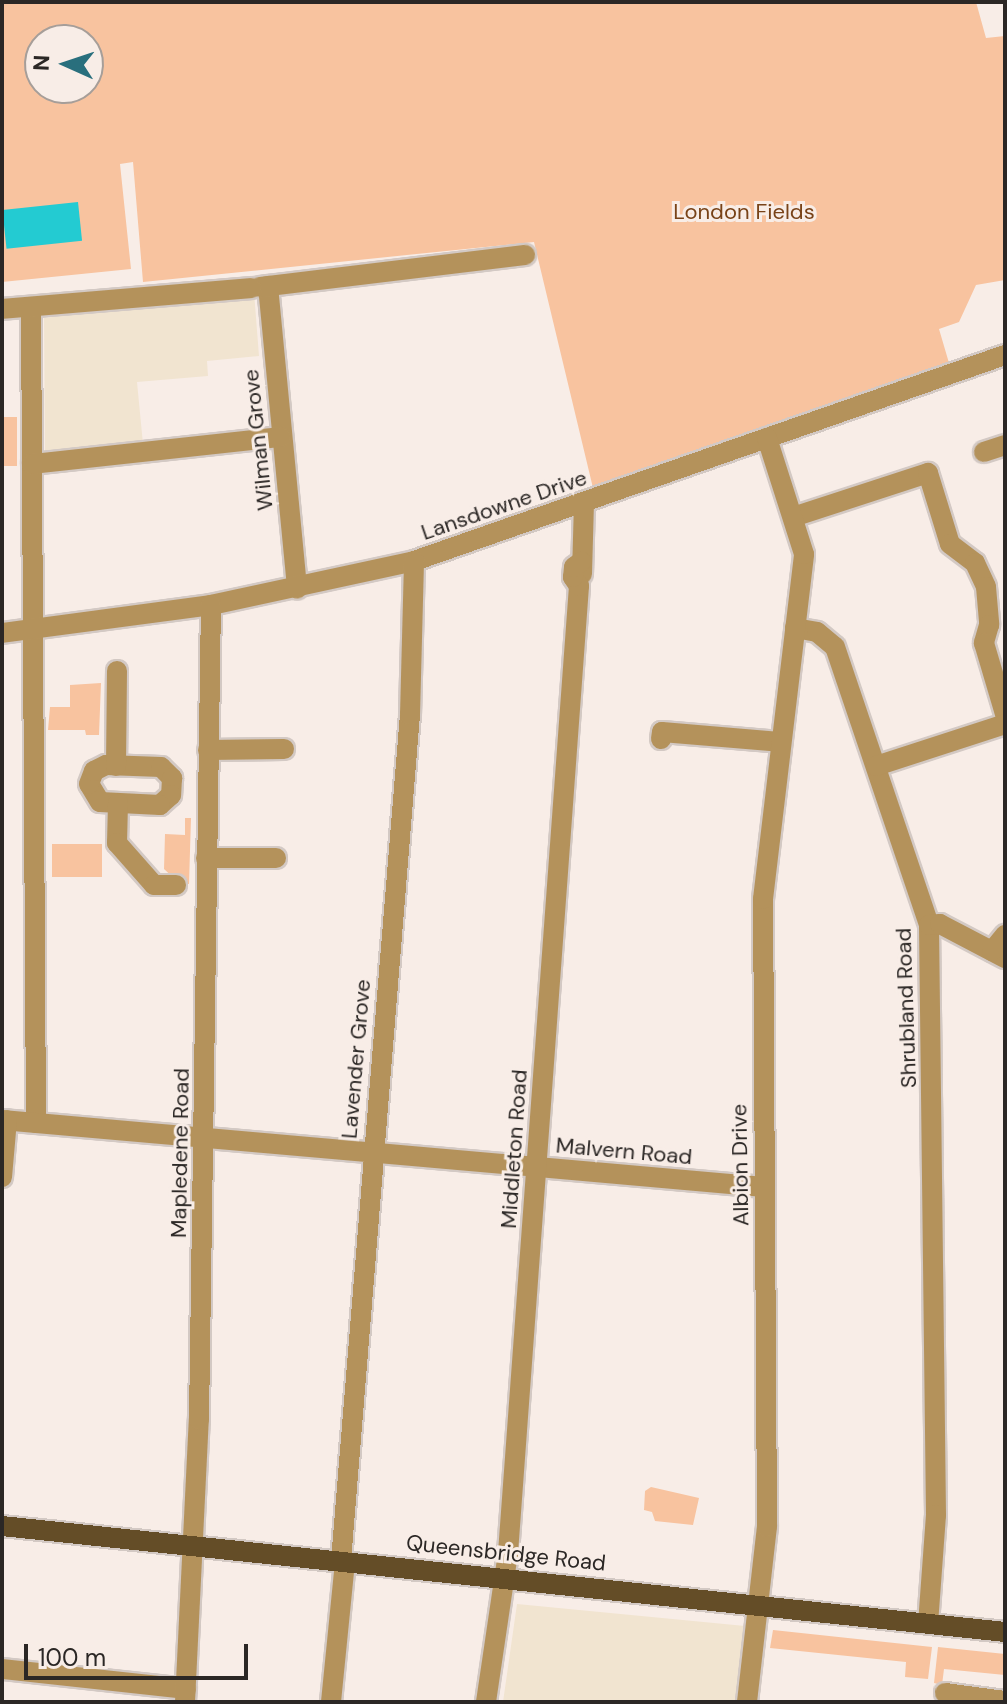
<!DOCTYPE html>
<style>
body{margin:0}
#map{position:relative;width:1007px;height:1704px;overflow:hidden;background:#f8ede7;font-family:"DM Sans",sans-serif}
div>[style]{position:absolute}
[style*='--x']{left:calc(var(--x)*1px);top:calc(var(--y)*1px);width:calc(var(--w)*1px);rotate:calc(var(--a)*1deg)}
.education>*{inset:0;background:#f1e4d0}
.green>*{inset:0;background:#f8c39f;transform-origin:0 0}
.water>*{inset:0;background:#23cbd2;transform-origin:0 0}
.roads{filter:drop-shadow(2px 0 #d3c9c4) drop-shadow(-2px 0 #d3c9c4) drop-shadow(0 2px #d3c9c4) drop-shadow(0 -2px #d3c9c4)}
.minor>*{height:20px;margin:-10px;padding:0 10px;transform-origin:10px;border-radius:10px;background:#b4925b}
.major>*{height:20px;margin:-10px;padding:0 10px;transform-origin:10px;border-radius:10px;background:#644d27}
span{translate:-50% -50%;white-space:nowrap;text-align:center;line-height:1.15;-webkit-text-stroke:6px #f8ede7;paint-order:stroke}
.park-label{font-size:22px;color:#794318}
.street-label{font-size:22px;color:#2b2725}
.frame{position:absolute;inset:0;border:4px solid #2b2725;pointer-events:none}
.north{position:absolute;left:24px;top:24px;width:80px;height:80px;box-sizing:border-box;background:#f8ede7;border:2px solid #a69e99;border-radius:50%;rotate:273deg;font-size:22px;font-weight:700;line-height:32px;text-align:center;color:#2b2725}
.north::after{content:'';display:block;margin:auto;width:28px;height:36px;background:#296f7d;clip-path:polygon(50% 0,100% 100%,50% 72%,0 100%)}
.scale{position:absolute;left:24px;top:1644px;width:224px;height:36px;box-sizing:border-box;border:4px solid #2b2725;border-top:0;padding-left:10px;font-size:24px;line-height:28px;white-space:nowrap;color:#2b2725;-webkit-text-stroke:6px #f8ede7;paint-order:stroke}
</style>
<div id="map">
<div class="education">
<div style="clip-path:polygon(254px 292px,259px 356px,207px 361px,208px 376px,137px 382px,143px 444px,45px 454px,44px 318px)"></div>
<div style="clip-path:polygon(517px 1604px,745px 1626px,735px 1702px,503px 1702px)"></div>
</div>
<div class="green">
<div style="clip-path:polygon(evenodd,2px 2px,976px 2px,986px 38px,1005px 36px,1005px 280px,976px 285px,959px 322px,939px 329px,949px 363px,593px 488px,534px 242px,143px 282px,133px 162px,120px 164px,131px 269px,2px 282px,2px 2px,40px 40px,88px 40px,88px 88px,40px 88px,40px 40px)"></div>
<div style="left:2px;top:417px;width:15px;height:49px"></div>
<div style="clip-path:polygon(101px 683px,99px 735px,86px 735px,85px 730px,48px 730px,50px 707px,70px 707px,70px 685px)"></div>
<div style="clip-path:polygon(185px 818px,191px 818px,189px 884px,179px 883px,164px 869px,165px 834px,185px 835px)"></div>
<div style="left:52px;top:844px;width:50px;height:33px"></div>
<div style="clip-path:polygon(651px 1487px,699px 1498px,693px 1525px,655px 1521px,652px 1512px,644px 1510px,645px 1491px)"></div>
<div style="clip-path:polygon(773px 1630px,932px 1647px,928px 1679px,905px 1677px,906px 1662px,770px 1648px)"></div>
<div style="clip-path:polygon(938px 1647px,1005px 1654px,1005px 1675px,944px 1669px,942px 1685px,934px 1683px)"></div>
</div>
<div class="water">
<div style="left:78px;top:202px;width:39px;height:76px;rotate:84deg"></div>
</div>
<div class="roads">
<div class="minor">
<div style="--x:268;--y:286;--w:304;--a:84.5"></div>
<div style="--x:260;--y:287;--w:267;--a:-6.9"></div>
<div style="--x:31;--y:307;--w:816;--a:89.65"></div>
<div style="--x:2;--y:309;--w:250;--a:-4.8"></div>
<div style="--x:984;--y:452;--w:22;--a:-18"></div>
<div style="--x:32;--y:464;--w:250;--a:-6.2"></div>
<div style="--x:793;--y:517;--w:142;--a:-18.1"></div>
<div style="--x:928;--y:473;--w:74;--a:72.8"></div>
<div style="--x:950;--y:544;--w:31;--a:37"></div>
<div style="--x:975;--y:563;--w:26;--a:65"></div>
<div style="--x:986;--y:587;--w:38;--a:85"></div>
<div style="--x:989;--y:625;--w:19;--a:106"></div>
<div style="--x:984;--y:643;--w:74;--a:73.5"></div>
<div style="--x:582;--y:574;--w:71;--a:-88.4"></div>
<div style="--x:795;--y:628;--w:22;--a:10"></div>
<div style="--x:817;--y:632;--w:23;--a:40"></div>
<div style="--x:835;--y:647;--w:293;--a:71.3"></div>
<div style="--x:929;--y:925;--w:590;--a:89.32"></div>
<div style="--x:936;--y:1515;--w:109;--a:94.2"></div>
<div style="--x:2;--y:633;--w:211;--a:-7.6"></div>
<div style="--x:211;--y:605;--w:208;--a:-12.2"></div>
<div style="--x:414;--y:561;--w:626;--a:-19.22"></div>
<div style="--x:661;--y:739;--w:7;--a:-82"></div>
<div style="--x:662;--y:732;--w:118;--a:4.8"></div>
<div style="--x:208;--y:750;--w:76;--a:-0.8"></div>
<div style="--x:106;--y:765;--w:55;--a:2.1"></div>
<div style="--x:161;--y:767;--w:16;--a:45"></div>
<div style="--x:172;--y:778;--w:17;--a:93"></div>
<div style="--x:171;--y:795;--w:15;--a:138"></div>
<div style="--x:160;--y:805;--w:60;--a:-177.1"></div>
<div style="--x:100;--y:802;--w:21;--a:-121"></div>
<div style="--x:89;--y:784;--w:14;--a:-69"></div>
<div style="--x:94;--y:771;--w:13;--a:-27"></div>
<div style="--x:116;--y:766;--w:95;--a:-89.4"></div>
<div style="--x:876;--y:766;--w:136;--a:-18"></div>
<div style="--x:118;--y:803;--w:40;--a:91.4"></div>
<div style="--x:117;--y:843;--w:56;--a:48.6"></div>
<div style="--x:154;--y:885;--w:22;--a:0"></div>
<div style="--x:206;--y:858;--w:70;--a:0"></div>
<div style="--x:929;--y:925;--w:11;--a:-5"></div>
<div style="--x:940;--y:924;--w:73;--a:27.6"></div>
<div style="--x:992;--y:951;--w:21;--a:-51"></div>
<div style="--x:2;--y:1120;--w:765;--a:5.02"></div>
<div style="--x:2;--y:1177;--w:57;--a:-85"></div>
<div style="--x:341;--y:1561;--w:849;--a:-85.34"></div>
<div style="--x:410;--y:715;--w:154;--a:-88.5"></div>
<div style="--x:2;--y:1669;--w:185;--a:6.2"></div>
<div style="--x:945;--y:1693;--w:61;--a:7.6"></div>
<div style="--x:185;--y:1702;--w:282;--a:-87.2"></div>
<div style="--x:199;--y:1420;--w:815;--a:-89.16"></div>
<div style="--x:331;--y:1702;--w:141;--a:-84.3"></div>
<div style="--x:486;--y:1702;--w:151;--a:-81.6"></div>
<div style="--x:508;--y:1553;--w:970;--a:-85.8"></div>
<div style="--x:579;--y:586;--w:11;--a:-124"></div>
<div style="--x:573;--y:577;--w:10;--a:-84"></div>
<div style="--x:574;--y:567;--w:9;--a:-36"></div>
<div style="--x:747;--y:1702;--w:176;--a:-83.5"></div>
<div style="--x:767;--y:1527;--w:628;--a:-90.36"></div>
<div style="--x:763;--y:899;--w:347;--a:-83.2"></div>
<div style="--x:804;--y:554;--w:122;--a:-107.7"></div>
</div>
<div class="major">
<div style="--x:2;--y:1526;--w:1009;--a:6.03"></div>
</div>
</div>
<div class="park-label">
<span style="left:744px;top:212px">London Fields</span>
</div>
<div class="street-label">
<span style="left:258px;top:440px;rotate:-96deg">Wilman Grove</span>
<span style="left:504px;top:505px;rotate:-19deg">Lansdowne Drive</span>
<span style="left:906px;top:1008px;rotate:-92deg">Shrubland Road</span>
<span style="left:356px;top:1059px;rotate:-85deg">Lavender Grove</span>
<span style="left:514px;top:1149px;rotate:-86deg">Middleton Road</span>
<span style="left:624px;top:1151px;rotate:5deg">Malvern Road</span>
<span style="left:180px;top:1153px;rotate:-89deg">Mapledene Road</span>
<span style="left:740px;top:1165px;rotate:-91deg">Albion Drive</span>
<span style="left:506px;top:1553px;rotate:6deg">Queensbridge Road</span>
</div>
<div class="frame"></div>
<div class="north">N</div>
<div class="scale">100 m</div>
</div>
